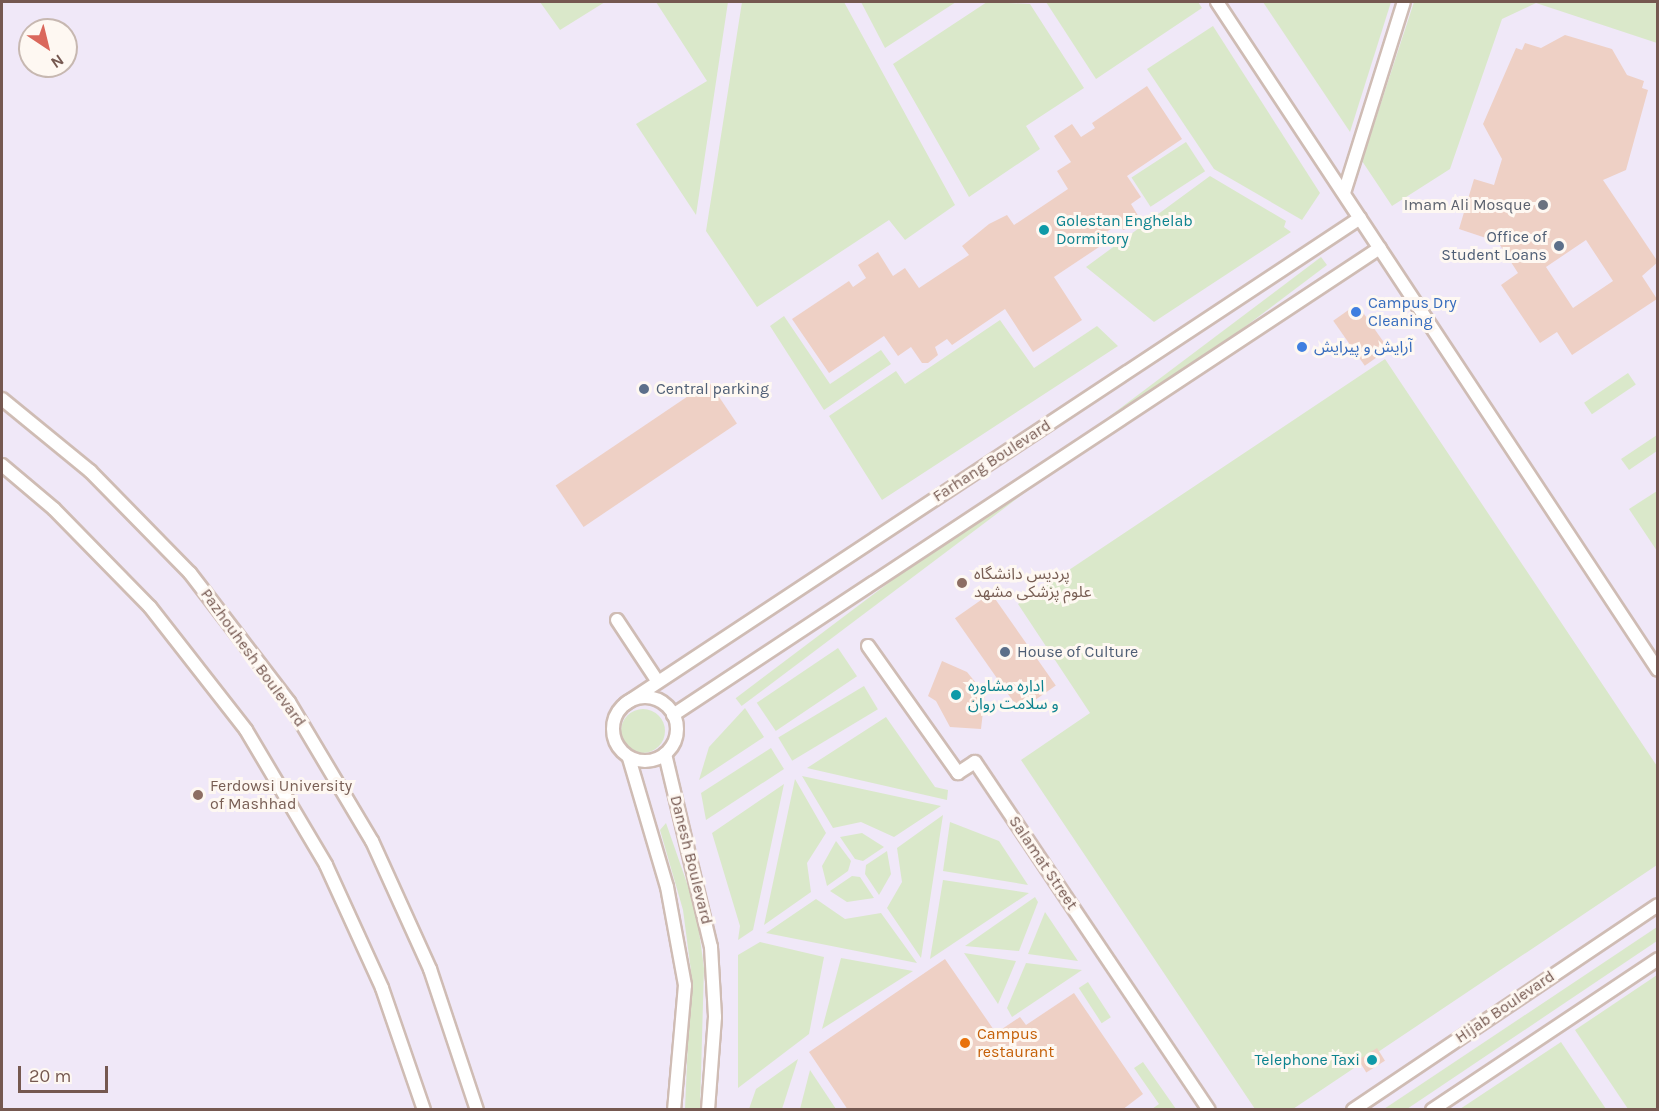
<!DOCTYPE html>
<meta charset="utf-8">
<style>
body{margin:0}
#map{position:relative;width:1659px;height:1111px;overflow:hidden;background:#fbf3eb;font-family:Karla,"Noto Sans Arabic",sans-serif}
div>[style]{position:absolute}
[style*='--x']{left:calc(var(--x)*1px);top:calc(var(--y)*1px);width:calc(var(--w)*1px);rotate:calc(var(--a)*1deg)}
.education>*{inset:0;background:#f0e8f8}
.green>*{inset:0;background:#dae8ca;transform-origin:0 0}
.round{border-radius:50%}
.building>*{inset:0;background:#eed0c5;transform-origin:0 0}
.roads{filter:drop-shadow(2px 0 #cfbcb4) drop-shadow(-2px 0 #cfbcb4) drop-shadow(0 2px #cfbcb4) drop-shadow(0 -2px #cfbcb4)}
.lane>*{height:12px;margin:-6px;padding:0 6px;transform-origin:6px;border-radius:6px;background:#fff}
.lane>.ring{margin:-6px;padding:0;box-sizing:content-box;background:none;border:12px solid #fff;border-radius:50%}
.dots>*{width:16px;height:16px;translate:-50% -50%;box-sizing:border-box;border:3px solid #fef8f2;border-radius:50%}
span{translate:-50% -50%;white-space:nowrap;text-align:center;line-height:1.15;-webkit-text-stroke:6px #fef8f2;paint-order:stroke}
.worship-label{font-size:16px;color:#5b616d}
.right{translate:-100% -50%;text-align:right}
.culture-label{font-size:16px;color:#0d838f}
.left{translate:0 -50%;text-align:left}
.service-label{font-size:16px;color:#4e5e75}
.shop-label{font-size:16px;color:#366cbe}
.street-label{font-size:16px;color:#755850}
.education-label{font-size:16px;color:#785e54}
.food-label{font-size:16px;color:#c56008}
.frame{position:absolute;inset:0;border:3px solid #755850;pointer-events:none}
.north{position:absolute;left:18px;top:18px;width:60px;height:60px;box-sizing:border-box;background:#fef8f2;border:2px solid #c7b8b1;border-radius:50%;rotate:145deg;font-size:16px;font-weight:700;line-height:24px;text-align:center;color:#755850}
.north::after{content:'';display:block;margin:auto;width:21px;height:27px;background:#da685c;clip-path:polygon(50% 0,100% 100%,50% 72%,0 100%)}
.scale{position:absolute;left:18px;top:1066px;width:90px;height:27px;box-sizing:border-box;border:3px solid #755850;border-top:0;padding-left:8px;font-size:18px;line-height:21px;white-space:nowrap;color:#755850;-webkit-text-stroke:4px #fef8f2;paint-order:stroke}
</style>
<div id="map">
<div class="education">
<div style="clip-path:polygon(evenodd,2px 2px,1657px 2px,1657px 1109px,2px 1110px,2px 2px,30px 30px,66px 30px,66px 66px,30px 66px,30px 30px)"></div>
</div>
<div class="green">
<div style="clip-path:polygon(540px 2px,605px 2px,560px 30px)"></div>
<div style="clip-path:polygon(656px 2px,728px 2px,696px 215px,636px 124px,707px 81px)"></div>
<div style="clip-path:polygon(742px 2px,844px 2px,955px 205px,905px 240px,889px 220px,757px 307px,706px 231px)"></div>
<div style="clip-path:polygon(861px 2px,956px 2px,885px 48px)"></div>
<div style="clip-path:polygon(987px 2px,1030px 4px,1084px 88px,1026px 126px,1040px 149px,969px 197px,893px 64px)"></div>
<div style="clip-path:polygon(1046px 2px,1198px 2px,1202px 8px,1096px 79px)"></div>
<div style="clip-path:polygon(1263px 2px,1391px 2px,1350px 132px)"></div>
<div style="clip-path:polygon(1414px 2px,1657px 2px,1657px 43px,1536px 3px,1502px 19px,1450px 169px,1392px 206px,1362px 161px)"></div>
<div style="clip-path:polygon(1213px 26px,1320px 193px,1302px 220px,1214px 169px,1147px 69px)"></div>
<div style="left:1186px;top:142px;width:35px;height:65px;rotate:57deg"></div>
<div style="clip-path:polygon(1210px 176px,1286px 221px,1284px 227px,1291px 232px,1154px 322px,1086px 267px)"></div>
<div style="left:1321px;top:257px;width:10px;height:733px;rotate:53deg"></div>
<div style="clip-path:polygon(784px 316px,830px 384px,881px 350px,891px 364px,824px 410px,770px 326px)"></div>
<div style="clip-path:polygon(1000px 320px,1034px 368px,1097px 326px,1118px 346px,882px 500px,829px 416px,896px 371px,905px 384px)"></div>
<div style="clip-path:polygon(1385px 359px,1657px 766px,1657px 865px,1293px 1109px,1255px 1109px,1021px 760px,1090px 713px,1018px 604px)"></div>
<div style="left:1628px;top:373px;width:14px;height:53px;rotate:56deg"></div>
<div style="clip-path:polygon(1657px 435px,1657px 451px,1629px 470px,1621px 459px)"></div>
<div style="clip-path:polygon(1657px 491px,1657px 551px,1629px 509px)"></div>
<div style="left:838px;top:648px;width:34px;height:98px;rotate:56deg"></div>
<div style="left:864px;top:686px;width:27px;height:100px;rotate:59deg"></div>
<div style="clip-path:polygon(745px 708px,764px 737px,699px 780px,709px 747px)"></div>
<div class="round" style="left:621px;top:709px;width:44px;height:44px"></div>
<div style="clip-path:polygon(886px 717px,935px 787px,948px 790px,947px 800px,807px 768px)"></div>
<div style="clip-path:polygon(771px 748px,784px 769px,706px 820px,701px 793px)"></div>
<div style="clip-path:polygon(802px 776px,941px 806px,894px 837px,861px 822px,833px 828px)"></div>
<div style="clip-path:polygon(795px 779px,826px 833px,807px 863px,811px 892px,764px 925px)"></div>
<div style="clip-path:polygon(784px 784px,753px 930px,738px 940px,740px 926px,712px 833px)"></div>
<div style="clip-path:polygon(943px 815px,921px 958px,887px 908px,902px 882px,897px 848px)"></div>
<div style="clip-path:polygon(950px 822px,999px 841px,1028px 885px,943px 871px)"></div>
<div style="clip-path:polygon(666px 823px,696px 909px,704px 968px,700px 1109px,685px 1109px,691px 971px,683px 910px,660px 830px)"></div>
<div style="clip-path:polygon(862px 833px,884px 847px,863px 861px,855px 859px,840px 837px)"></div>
<div style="clip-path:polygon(836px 841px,851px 861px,848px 871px,827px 886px,822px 866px)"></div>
<div style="clip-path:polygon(887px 851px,891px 874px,879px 895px,865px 874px,866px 865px)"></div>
<div style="clip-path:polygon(852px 876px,860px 877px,874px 898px,847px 902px,830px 891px)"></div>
<div style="clip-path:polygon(943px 880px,1029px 893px,930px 959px)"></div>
<div style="clip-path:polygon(1035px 897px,1038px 902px,1019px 951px,965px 946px)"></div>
<div style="clip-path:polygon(816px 899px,845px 919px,881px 913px,917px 963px,766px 933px)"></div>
<div style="clip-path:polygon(1045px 912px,1078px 961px,1028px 954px)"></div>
<div style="clip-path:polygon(1657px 927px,1657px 941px,1407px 1109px,1384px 1109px)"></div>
<div style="clip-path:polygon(760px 942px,824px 957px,809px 1034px,738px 1088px,738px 955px)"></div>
<div style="clip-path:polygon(964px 953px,1016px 961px,998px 1004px)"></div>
<div style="clip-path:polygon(841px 958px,913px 971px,822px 1029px)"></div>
<div style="clip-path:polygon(1026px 963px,1082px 970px,1012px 1017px,1007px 1008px)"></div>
<div style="clip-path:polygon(1657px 975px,1657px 1109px,1628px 1109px,1575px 1030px)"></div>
<div style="left:1088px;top:982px;width:42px;height:11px;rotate:57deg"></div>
<div style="clip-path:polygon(1561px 1042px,1606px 1109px,1460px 1109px)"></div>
<div style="clip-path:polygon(798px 1059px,782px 1109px,749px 1109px,756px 1089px)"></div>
<div style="clip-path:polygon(1143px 1062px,1176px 1109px,1152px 1109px,1159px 1104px,1134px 1068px)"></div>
<div style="clip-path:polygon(810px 1070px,836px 1109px,800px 1109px)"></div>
</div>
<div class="building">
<div style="clip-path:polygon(evenodd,1565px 35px,1612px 49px,1627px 75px,1644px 81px,1642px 88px,1648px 90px,1626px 170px,1603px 180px,1658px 262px,1642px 276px,1657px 299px,1572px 355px,1557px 332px,1540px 343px,1501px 285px,1518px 273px,1498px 242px,1459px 229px,1474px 179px,1494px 185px,1502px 159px,1483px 124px,1516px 48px,1522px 50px,1525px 43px,1541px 48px,1565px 35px,1586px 240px,1613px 281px,1573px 308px,1546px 267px,1586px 240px)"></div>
<div style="clip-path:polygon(1147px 86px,1182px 139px,1127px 176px,1141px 197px,1131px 204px,1140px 219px,1137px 225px,1123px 230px,1119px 224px,1103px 234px,1108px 241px,1054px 277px,1082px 320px,1033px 352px,1005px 309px,952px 345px,947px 339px,935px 347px,938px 355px,928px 363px,922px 363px,911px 347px,898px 356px,884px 336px,829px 373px,792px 319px,849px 281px,853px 287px,866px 278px,858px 265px,878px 252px,893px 276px,905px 268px,919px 288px,969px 255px,962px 246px,989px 224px,1007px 215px,1014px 225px,1068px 189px,1057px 171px,1071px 162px,1054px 136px,1072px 124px,1081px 137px,1095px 128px,1092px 123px)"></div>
<div style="left:1357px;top:304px;width:55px;height:29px;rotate:55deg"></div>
<div style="left:709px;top:382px;width:50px;height:185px;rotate:56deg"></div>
<div style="left:991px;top:593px;width:113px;height:44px;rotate:55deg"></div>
<div style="clip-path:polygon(942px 661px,967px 672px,985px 694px,981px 729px,950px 727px,936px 701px,928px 696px)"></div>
<div style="clip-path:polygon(945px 959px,996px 1033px,1020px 1017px,1026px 1025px,1074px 993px,1143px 1094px,1122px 1110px,848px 1110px,809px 1052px)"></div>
<div style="left:1377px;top:1048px;width:15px;height:22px;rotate:58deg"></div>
</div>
<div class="roads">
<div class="lane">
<div style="--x:1217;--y:2;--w:800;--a:56.57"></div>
<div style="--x:1344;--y:193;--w:200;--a:-72.6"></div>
<div style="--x:2;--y:399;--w:114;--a:39.3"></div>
<div style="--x:90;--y:471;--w:143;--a:45.6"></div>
<div style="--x:190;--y:573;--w:163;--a:52.5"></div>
<div style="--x:289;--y:702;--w:162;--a:59.2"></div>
<div style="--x:372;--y:841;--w:141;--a:65.6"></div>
<div style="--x:430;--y:969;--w:149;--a:71.6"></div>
<div style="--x:2;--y:465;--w:68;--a:40.2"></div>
<div style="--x:54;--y:509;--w:137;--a:45.6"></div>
<div style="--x:150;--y:607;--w:156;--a:52"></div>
<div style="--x:246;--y:730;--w:157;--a:59.3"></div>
<div style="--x:326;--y:865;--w:135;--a:65.5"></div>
<div style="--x:382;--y:988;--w:129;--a:71"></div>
<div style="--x:617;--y:620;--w:74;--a:56.5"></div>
<div style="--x:868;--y:646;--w:156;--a:54.7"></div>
<div style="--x:958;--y:773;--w:20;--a:-33"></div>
<div style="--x:975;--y:762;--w:419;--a:56.1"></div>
<div class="ring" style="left:613px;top:697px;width:52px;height:52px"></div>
<div style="--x:625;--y:704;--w:881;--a:-33.47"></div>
<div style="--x:673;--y:715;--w:847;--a:-33.45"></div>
<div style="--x:665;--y:754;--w:198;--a:76.6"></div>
<div style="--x:711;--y:947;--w:70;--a:86.7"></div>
<div style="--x:715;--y:1017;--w:93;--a:94.3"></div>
<div style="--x:629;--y:758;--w:134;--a:73.6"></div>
<div style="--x:667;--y:887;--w:100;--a:79.6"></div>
<div style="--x:685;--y:985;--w:125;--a:95"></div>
<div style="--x:1353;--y:1110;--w:367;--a:-33.9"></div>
<div style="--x:1432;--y:1110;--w:272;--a:-33.7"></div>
</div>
</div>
<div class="dots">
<div style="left:1543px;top:205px;background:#6b7280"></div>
<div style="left:1044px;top:230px;background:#0f9aa8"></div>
<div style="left:1559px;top:246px;background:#5c6f8a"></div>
<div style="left:1356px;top:312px;background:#3f7fe0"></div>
<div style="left:1302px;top:347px;background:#3f7fe0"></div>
<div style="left:644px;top:389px;background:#5c6f8a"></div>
<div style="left:962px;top:583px;background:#8d6e63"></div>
<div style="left:1005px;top:652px;background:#5c6f8a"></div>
<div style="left:956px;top:695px;background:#0f9aa8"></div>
<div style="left:198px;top:795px;background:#8d6e63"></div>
<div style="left:965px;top:1043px;background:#e8710a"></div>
<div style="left:1372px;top:1060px;background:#0f9aa8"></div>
</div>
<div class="worship-label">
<span class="right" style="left:1531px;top:205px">Imam Ali Mosque</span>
</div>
<div class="culture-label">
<span class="left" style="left:1056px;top:230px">Golestan Enghelab<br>Dormitory</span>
<span class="left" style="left:968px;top:695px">اداره مشاوره<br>و سلامت روان</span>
<span class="right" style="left:1360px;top:1060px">Telephone Taxi</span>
</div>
<div class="service-label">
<span class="right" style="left:1547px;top:246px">Office of<br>Student Loans</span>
<span class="left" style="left:656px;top:389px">Central parking</span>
<span class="left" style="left:1017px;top:652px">House of Culture</span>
</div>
<div class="shop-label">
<span class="left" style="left:1368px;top:312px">Campus Dry<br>Cleaning</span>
<span class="left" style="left:1314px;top:347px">آرایش و پیرایش</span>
</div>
<div class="street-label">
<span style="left:992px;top:461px;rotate:-33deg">Farhang Boulevard</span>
<span style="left:253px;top:658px;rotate:54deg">Pazhouhesh Boulevard</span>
<span style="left:691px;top:860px;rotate:76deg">Danesh Boulevard</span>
<span style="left:1043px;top:863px;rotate:56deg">Salamat Street</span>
<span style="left:1505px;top:1007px;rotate:-34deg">Hijab Boulevard</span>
</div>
<div class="education-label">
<span class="left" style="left:974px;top:583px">پردیس دانشگاه<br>علوم پزشکی مشهد</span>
<span class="left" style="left:210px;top:795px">Ferdowsi University<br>of Mashhad</span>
</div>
<div class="food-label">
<span class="left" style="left:977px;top:1043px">Campus<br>restaurant</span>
</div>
<div class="frame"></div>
<div class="north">N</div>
<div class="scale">20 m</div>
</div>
